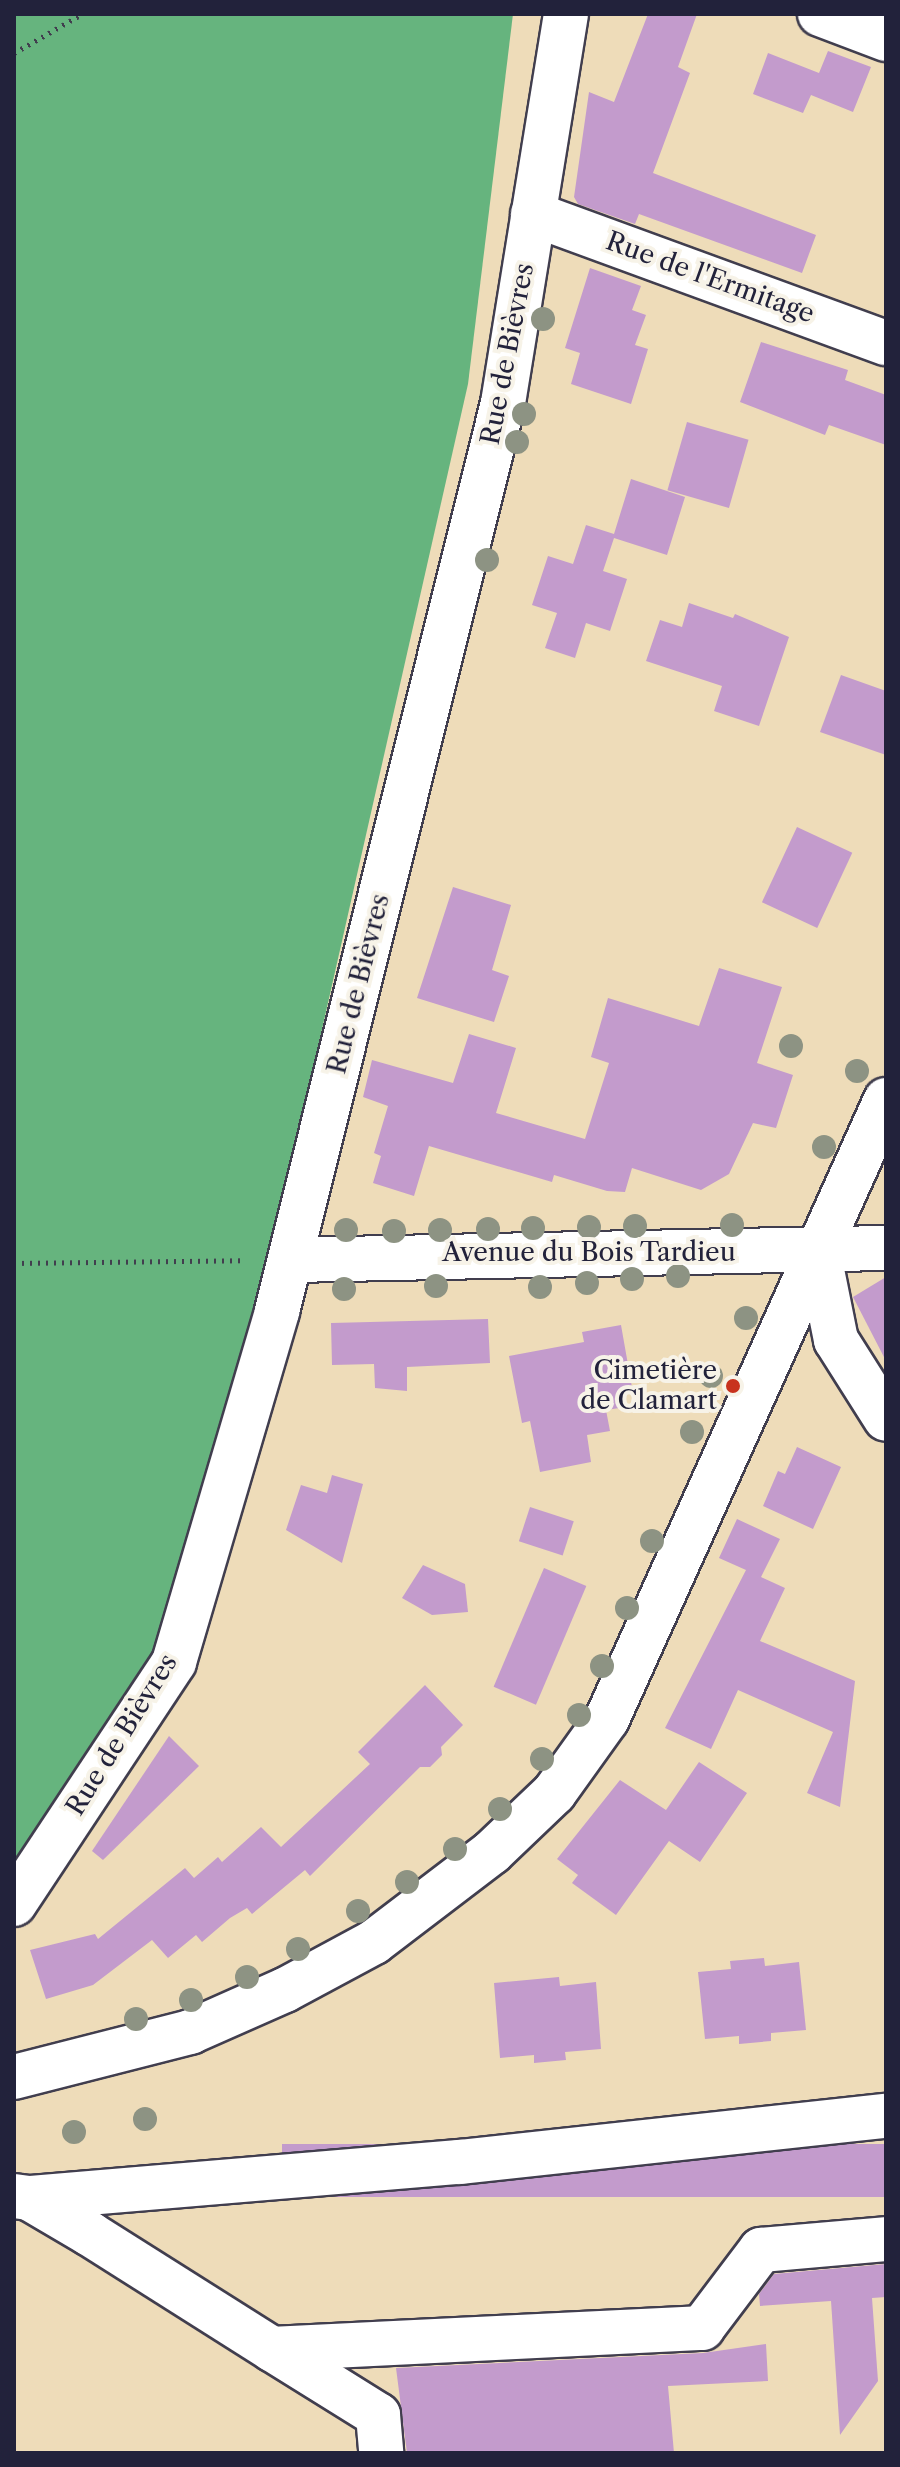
<!DOCTYPE html>
<meta charset="utf-8">
<style>
body{margin:0}
#map{position:relative;width:900px;height:2467px;overflow:hidden;background:#eedcb9;font-family:"Libre Caslon Text",serif}
div>[style]{position:absolute}
[style*='--x']{left:calc(var(--x)*1px);top:calc(var(--y)*1px);width:calc(var(--w)*1px);rotate:calc(var(--a)*1deg)}
.forest>*{inset:0;background:#66b47e}
.building>*{inset:0;background:#c39bcc;transform-origin:0 0}
.path>*{height:5px;margin-top:-2.5px;transform-origin:0;background:repeating-linear-gradient(90deg,#413e4e 0 2px,transparent 0 8px)}
.roads{filter:drop-shadow(2px 0 #413e4e) drop-shadow(-2px 0 #413e4e) drop-shadow(0 2px #413e4e) drop-shadow(0 -2px #413e4e)}
.minor>*{height:44px;margin:-22px;padding:0 22px;transform-origin:22px;border-radius:22px;background:#fff}
.trees>*{width:24px;height:24px;margin:-12px;border-radius:50%;background:#8d9383}
.dots>*{width:22px;height:22px;translate:-50% -50%;box-sizing:border-box;border:4px solid #f7f3e8;border-radius:50%}
span{translate:-50% -50%;white-space:nowrap;text-align:center;line-height:1.15;-webkit-text-stroke:8px #f7f3e8;paint-order:stroke}
.street-label{font-size:26px;color:#22223b}
.poi-label{font-size:26px;color:#22223b}
.right{translate:-100% -50%;text-align:right}
.frame{position:absolute;inset:0;border:16px solid #22223b;pointer-events:none}
</style>
<div id="map">
<div class="forest">
<div style="clip-path:polygon(14px 14px,513px 14px,468px 384px,261px 1299px,154px 1660px,14px 1870px)"></div>
</div>
<div class="building">
<div style="clip-path:polygon(648px 14px,697px 14px,678px 67px,690px 73px,653px 173px,816px 235px,802px 273px,639px 214px,635px 224px,578px 204px,574px 197px,589px 92px,614px 102px)"></div>
<div style="clip-path:polygon(828px 51px,871px 67px,853px 112px,811px 95px,803px 113px,753px 94px,768px 53px,819px 73px)"></div>
<div style="clip-path:polygon(590px 268px,641px 286px,632px 310px,646px 315px,635px 345px,648px 349px,631px 404px,571px 384px,580px 353px,565px 348px)"></div>
<div style="clip-path:polygon(761px 342px,848px 370px,845px 380px,886px 395px,886px 445px,829px 425px,825px 435px,740px 402px)"></div>
<div style="left:687px;top:422px;width:64px;height:71px;rotate:16deg"></div>
<div style="clip-path:polygon(631px 479px,685px 497px,667px 555px,614px 538px,603px 571px,627px 579px,610px 631px,586px 623px,575px 658px,545px 648px,557px 613px,532px 605px,548px 556px,573px 564px,586px 525px,614px 534px)"></div>
<div style="clip-path:polygon(689px 603px,733px 618px,735px 614px,789px 637px,759px 726px,714px 711px,722px 686px,646px 661px,660px 620px,682px 627px)"></div>
<div style="clip-path:polygon(841px 675px,886px 691px,886px 755px,820px 732px)"></div>
<div style="left:797px;top:827px;width:61px;height:83px;rotate:25deg"></div>
<div style="clip-path:polygon(453px 887px,511px 905px,492px 970px,509px 976px,494px 1022px,417px 998px)"></div>
<div style="clip-path:polygon(719px 968px,782px 987px,757px 1063px,793px 1075px,776px 1128px,753px 1123px,729px 1174px,701px 1190px,632px 1168px,625px 1192px,607px 1191px,554px 1175px,552px 1182px,429px 1146px,414px 1196px,373px 1183px,381px 1156px,374px 1153px,388px 1106px,363px 1097px,372px 1060px,453px 1083px,469px 1034px,516px 1048px,496px 1113px,585px 1139px,609px 1063px,591px 1057px,608px 998px,699px 1026px)"></div>
<div style="clip-path:polygon(886px 1277px,886px 1361px,853px 1297px)"></div>
<div style="clip-path:polygon(488px 1319px,490px 1363px,407px 1367px,407px 1391px,375px 1388px,374px 1364px,332px 1365px,331px 1323px)"></div>
<div style="clip-path:polygon(621px 1325px,633px 1393px,623px 1394px,626px 1407px,606px 1410px,610px 1431px,587px 1435px,591px 1462px,540px 1472px,530px 1421px,522px 1423px,509px 1356px,584px 1342px,582px 1332px)"></div>
<div style="clip-path:polygon(797px 1447px,841px 1467px,813px 1529px,763px 1506px,778px 1471px,785px 1474px)"></div>
<div style="clip-path:polygon(332px 1475px,363px 1484px,342px 1563px,286px 1530px,301px 1485px,327px 1493px)"></div>
<div style="left:530px;top:1507px;width:46px;height:36px;rotate:18deg"></div>
<div style="clip-path:polygon(737px 1519px,780px 1539px,761px 1577px,785px 1588px,760px 1641px,855px 1681px,840px 1807px,807px 1793px,833px 1732px,738px 1690px,711px 1749px,665px 1728px,746px 1570px,719px 1558px)"></div>
<div style="clip-path:polygon(423px 1565px,465px 1584px,468px 1612px,432px 1615px,402px 1598px)"></div>
<div style="left:544px;top:1568px;width:46px;height:129px;rotate:23deg"></div>
<div style="clip-path:polygon(425px 1685px,463px 1725px,441px 1747px,442px 1755px,430px 1767px,420px 1767px,310px 1876px,305px 1870px,252px 1914px,247px 1908px,230px 1918px,202px 1942px,196px 1935px,168px 1958px,152px 1940px,93px 1985px,46px 1999px,30px 1950px,95px 1934px,98px 1939px,185px 1868px,194px 1878px,218px 1857px,222px 1862px,261px 1827px,281px 1847px,370px 1764px,358px 1752px)"></div>
<div style="clip-path:polygon(169px 1736px,199px 1766px,103px 1860px,92px 1851px)"></div>
<div style="clip-path:polygon(699px 1762px,747px 1793px,700px 1862px,669px 1841px,616px 1915px,572px 1883px,578px 1875px,557px 1859px,620px 1780px,666px 1810px)"></div>
<div style="clip-path:polygon(764px 1958px,765px 1966px,799px 1962px,806px 2030px,771px 2033px,771px 2041px,739px 2044px,739px 2036px,705px 2039px,698px 1972px,731px 1969px,730px 1961px)"></div>
<div style="clip-path:polygon(559px 1977px,560px 1986px,596px 1982px,601px 2049px,565px 2052px,566px 2060px,534px 2063px,534px 2055px,500px 2058px,494px 1983px)"></div>
<div style="left:886px;top:2144px;width:53px;height:604px;rotate:90deg"></div>
<div style="clip-path:polygon(886px 2264px,886px 2297px,872px 2298px,878px 2381px,840px 2435px,831px 2301px,760px 2306px,759px 2294px,774px 2274px)"></div>
<div style="clip-path:polygon(766px 2344px,768px 2381px,668px 2386px,674px 2453px,407px 2453px,396px 2368px,703px 2353px)"></div>
</div>
<div class="path">
<div style="--x:14;--y:53;--w:78;--a:-29.8"></div>
<div style="--x:14;--y:1263;--w:231;--a:-0.7"></div>
</div>
<div class="roads">
<div class="minor">
<div style="--x:820;--y:14;--w:71;--a:20.7"></div>
<div style="--x:533;--y:214;--w:376;--a:20.1"></div>
<div style="--x:818;--y:1250;--w:92;--a:78.7"></div>
<div style="--x:836;--y:1340;--w:93;--a:57.7"></div>
<div style="--x:292;--y:1260;--w:594;--a:-1.16"></div>
<div style="--x:14;--y:1904;--w:290;--a:-56.5"></div>
<div style="--x:174;--y:1662;--w:366;--a:-73.6"></div>
<div style="--x:277;--y:1311;--w:936;--a:-76.02"></div>
<div style="--x:503;--y:403;--w:394;--a:-80.8"></div>
<div style="--x:14;--y:2077;--w:182;--a:-14.3"></div>
<div style="--x:190;--y:2032;--w:104;--a:-23.9"></div>
<div style="--x:285;--y:1990;--w:101;--a:-28.3"></div>
<div style="--x:374;--y:1942;--w:148;--a:-37.3"></div>
<div style="--x:492;--y:1852;--w:86;--a:-43.6"></div>
<div style="--x:554;--y:1793;--w:91;--a:-54.4"></div>
<div style="--x:607;--y:1719;--w:679;--a:-65.74"></div>
<div style="--x:14;--y:2196;--w:15;--a:8"></div>
<div style="--x:29;--y:2198;--w:71;--a:30.5"></div>
<div style="--x:90;--y:2234;--w:215;--a:32.3"></div>
<div style="--x:272;--y:2349;--w:431;--a:-2.8"></div>
<div style="--x:702;--y:2328;--w:98;--a:-52.9"></div>
<div style="--x:761;--y:2250;--w:125;--a:-5"></div>
<div style="--x:29;--y:2198;--w:433;--a:-4.8"></div>
<div style="--x:460;--y:2162;--w:428;--a:-6.2"></div>
<div style="--x:272;--y:2349;--w:125;--a:31.9"></div>
<div style="--x:378;--y:2415;--w:38;--a:85"></div>
</div>
</div>
<div class="trees">
<div style="left:543px;top:319px"></div>
<div style="left:524px;top:414px"></div>
<div style="left:517px;top:442px"></div>
<div style="left:487px;top:560px"></div>
<div style="left:791px;top:1046px"></div>
<div style="left:857px;top:1071px"></div>
<div style="left:824px;top:1147px"></div>
<div style="left:732px;top:1225px"></div>
<div style="left:635px;top:1226px"></div>
<div style="left:589px;top:1227px"></div>
<div style="left:533px;top:1228px"></div>
<div style="left:488px;top:1229px"></div>
<div style="left:346px;top:1230px"></div>
<div style="left:440px;top:1230px"></div>
<div style="left:394px;top:1231px"></div>
<div style="left:678px;top:1276px"></div>
<div style="left:632px;top:1279px"></div>
<div style="left:587px;top:1283px"></div>
<div style="left:436px;top:1286px"></div>
<div style="left:540px;top:1287px"></div>
<div style="left:344px;top:1289px"></div>
<div style="left:746px;top:1318px"></div>
<div style="left:711px;top:1376px"></div>
<div style="left:692px;top:1432px"></div>
<div style="left:652px;top:1541px"></div>
<div style="left:627px;top:1608px"></div>
<div style="left:602px;top:1666px"></div>
<div style="left:579px;top:1715px"></div>
<div style="left:542px;top:1759px"></div>
<div style="left:500px;top:1809px"></div>
<div style="left:455px;top:1849px"></div>
<div style="left:407px;top:1882px"></div>
<div style="left:358px;top:1911px"></div>
<div style="left:298px;top:1949px"></div>
<div style="left:247px;top:1977px"></div>
<div style="left:191px;top:2000px"></div>
<div style="left:136px;top:2019px"></div>
<div style="left:145px;top:2119px"></div>
<div style="left:74px;top:2132px"></div>
</div>
<div class="dots">
<div style="left:733px;top:1386px;background:#c8321e"></div>
</div>
<div class="street-label">
<span style="left:710px;top:278px;rotate:20deg">Rue de l'Ermitage</span>
<span style="left:508px;top:354px;rotate:-79deg">Rue de Bièvres</span>
<span style="left:359px;top:984px;rotate:-76deg">Rue de Bièvres</span>
<span style="left:589px;top:1253px">Avenue du Bois Tardieu</span>
<span style="left:122px;top:1735px;rotate:-58deg">Rue de Bièvres</span>
</div>
<div class="poi-label">
<span class="right" style="left:717px;top:1386px">Cimetière<br>de Clamart</span>
</div>
<div class="frame"></div>
</div>
